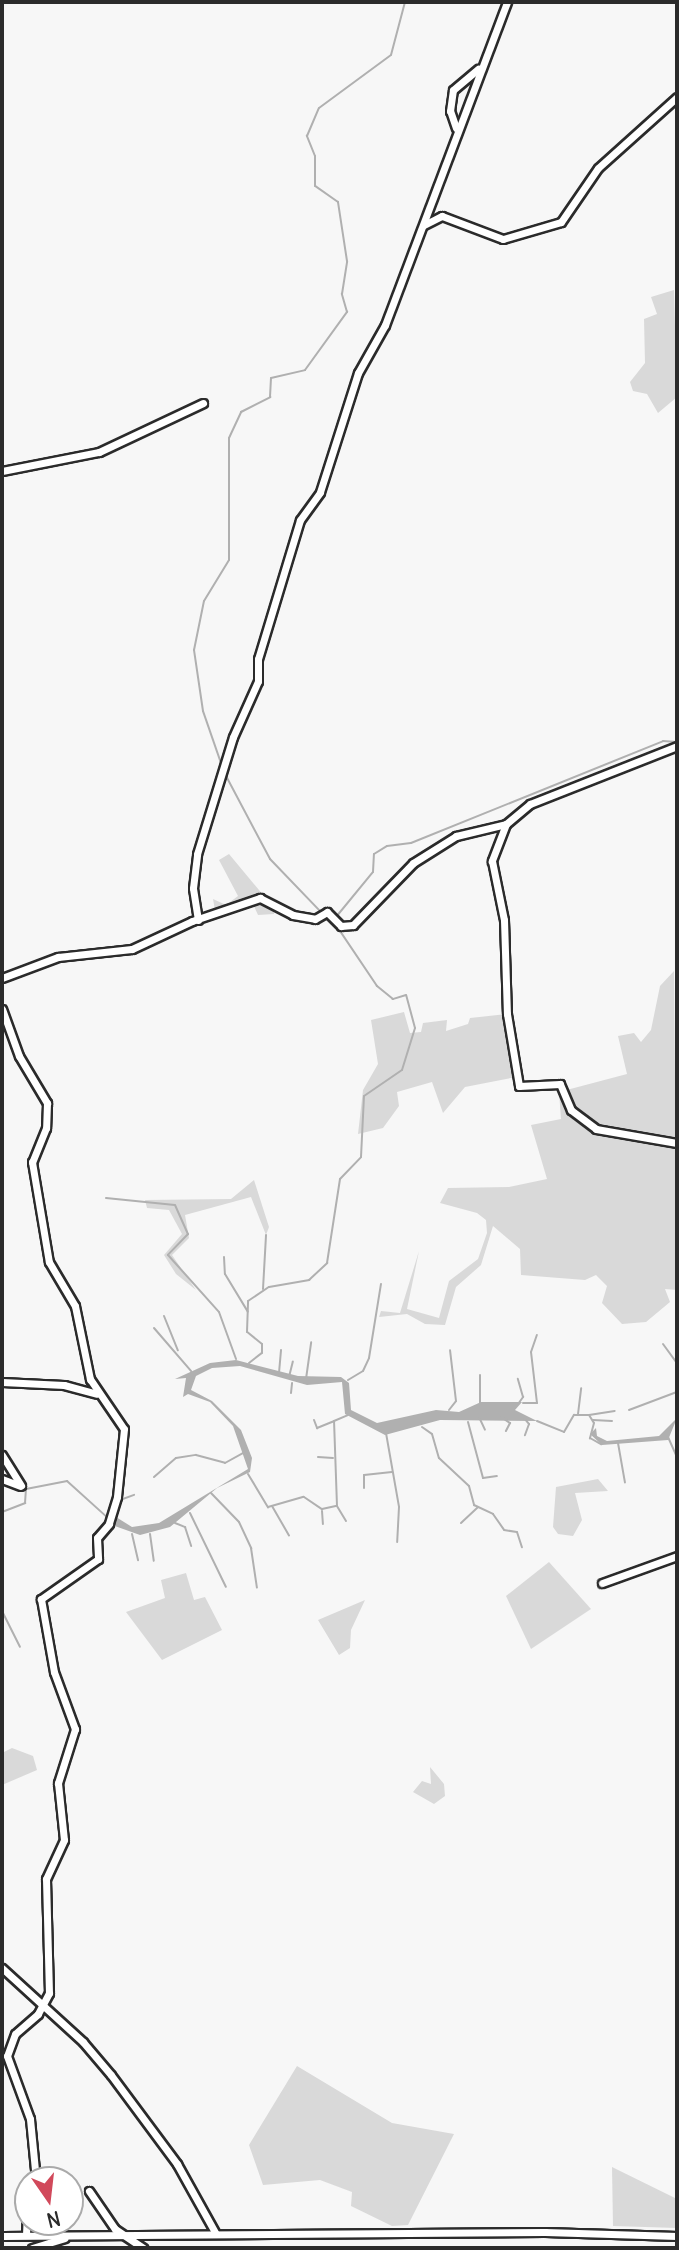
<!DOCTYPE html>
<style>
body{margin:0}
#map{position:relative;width:679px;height:2250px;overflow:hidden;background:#f7f7f7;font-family:Delius,sans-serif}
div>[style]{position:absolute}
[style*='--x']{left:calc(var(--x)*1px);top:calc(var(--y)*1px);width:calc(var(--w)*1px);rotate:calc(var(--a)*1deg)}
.green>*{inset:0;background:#d9d9d9}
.water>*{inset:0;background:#b0b0b0}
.stream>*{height:2px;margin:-1px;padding:0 1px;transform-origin:1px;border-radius:1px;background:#b0b0b0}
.roads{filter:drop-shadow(2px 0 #2b2b2b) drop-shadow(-2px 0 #2b2b2b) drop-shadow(0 2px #2b2b2b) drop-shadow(0 -2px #2b2b2b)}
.minor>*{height:7px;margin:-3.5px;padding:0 3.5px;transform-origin:3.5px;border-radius:3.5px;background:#fff}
span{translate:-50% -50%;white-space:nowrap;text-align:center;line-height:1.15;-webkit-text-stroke:6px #fff;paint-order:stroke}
.frame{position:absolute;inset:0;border:4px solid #2b2b2b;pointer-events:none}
.north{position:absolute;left:14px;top:2166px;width:70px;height:70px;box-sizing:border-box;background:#fff;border:2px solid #aaa;border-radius:50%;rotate:166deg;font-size:19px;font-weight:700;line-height:28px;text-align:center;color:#2b2b2b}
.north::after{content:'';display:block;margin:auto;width:24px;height:32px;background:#d1495b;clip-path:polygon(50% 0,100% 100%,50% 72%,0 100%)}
</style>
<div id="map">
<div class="green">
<div style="clip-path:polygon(674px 290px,677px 397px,658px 413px,647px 394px,633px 391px,630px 382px,645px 363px,644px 319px,657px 314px,651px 297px)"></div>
<div style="clip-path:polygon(229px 854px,274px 908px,274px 914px,258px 915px,253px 904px,216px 916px,213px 899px,226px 905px,238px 896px,219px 860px)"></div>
<div style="clip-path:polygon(674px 971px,677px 1290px,665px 1289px,670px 1302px,646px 1322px,622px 1324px,602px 1303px,607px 1286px,596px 1275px,585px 1280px,521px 1275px,520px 1249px,493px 1226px,481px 1265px,456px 1287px,445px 1325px,425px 1324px,407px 1314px,379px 1317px,381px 1311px,400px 1313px,419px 1251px,407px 1309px,439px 1318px,449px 1281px,478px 1259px,487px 1233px,486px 1220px,477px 1213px,440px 1203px,448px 1188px,509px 1187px,547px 1179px,531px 1125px,561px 1119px,559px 1092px,627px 1074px,618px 1036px,634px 1033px,641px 1042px,651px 1030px,660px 986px)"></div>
<div style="clip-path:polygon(404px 1012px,410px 1033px,421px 1032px,423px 1023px,447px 1020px,446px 1031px,468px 1024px,470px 1018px,507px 1014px,516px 1077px,465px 1087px,443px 1113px,432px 1082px,397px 1092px,399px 1106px,383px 1128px,358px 1134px,363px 1090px,378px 1064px,371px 1020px)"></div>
<div style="clip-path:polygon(254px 1180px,269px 1227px,266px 1235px,251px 1197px,185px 1215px,189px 1238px,172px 1255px,196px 1290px,176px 1274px,164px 1255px,182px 1234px,169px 1210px,147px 1208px,145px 1200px,231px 1199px)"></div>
<div style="clip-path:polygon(598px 1479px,608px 1491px,575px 1493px,582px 1520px,573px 1536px,558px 1534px,553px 1527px,556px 1487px)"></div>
<div style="clip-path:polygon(549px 1562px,591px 1609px,531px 1649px,506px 1596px)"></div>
<div style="clip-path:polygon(186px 1573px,194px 1600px,205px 1597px,222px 1630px,162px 1660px,126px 1612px,165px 1598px,161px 1580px)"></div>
<div style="clip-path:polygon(365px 1600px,351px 1630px,350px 1648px,339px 1655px,318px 1620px)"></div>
<div style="clip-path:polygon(12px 1748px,33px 1756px,37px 1770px,2px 1785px,2px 1753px)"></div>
<div style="clip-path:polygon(430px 1767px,444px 1784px,445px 1796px,434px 1804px,413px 1792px,422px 1781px,431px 1784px)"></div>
<div style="clip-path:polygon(297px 2066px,392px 2123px,454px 2134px,408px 2225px,392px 2226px,351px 2206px,352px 2192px,320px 2180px,263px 2185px,249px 2145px)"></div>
<div style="clip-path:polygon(612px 2167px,677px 2199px,677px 2228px,613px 2226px)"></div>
</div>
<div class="water">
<div style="clip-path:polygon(236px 1360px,298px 1376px,341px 1377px,349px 1383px,351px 1410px,377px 1423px,436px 1410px,459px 1412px,481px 1402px,522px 1402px,515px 1410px,537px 1421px,440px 1420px,385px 1435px,345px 1414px,342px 1382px,307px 1385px,240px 1366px,212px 1368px,196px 1376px,191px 1390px,212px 1401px,241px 1430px,252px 1458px,250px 1472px,217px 1488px,170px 1527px,140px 1535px,112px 1525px,116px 1517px,132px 1527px,159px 1523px,248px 1469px,233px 1426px,210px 1402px,188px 1394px,183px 1397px,186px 1378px,175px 1379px,210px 1363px)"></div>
<div style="clip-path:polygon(677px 1418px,668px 1440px,602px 1445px,590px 1434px,596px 1428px,597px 1436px,607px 1441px,659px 1436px)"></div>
</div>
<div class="stream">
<div style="--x:222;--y:766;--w:58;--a:-109.1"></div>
<div style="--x:203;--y:711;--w:62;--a:-98.4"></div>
<div style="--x:194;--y:650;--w:50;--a:-78.5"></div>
<div style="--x:204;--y:601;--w:48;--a:-58.6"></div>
<div style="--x:229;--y:560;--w:122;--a:-90"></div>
<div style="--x:229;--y:438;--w:29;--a:-65"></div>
<div style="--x:241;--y:412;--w:33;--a:-27"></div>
<div style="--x:270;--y:397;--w:19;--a:-87"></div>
<div style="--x:271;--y:378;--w:35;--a:-13"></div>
<div style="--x:305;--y:370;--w:72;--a:-54.1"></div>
<div style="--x:347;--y:312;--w:19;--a:-106"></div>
<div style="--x:342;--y:294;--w:33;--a:-81"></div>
<div style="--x:347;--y:261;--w:60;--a:-98.7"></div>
<div style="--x:338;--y:202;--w:28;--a:-145"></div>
<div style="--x:315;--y:186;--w:30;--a:-90"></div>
<div style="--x:315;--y:156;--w:22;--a:-112"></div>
<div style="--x:307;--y:136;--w:30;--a:-67"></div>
<div style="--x:319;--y:108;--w:89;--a:-36.4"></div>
<div style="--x:391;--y:55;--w:55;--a:-75.2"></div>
<div style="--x:225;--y:774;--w:96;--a:62.1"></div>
<div style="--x:270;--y:859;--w:74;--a:46.1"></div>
<div style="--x:336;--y:917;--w:58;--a:-50.6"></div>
<div style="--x:373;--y:872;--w:18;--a:-87"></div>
<div style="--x:374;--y:854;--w:15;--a:-32"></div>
<div style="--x:387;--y:846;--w:24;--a:-7"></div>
<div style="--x:411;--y:843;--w:272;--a:-22"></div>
<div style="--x:663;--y:741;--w:14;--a:4"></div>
<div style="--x:106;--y:1198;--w:69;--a:5.8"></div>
<div style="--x:175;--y:1205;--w:32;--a:66"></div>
<div style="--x:188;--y:1234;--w:29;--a:134"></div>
<div style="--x:168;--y:1255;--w:76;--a:48.2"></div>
<div style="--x:219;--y:1312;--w:50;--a:70.1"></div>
<div style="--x:224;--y:1257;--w:17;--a:87"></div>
<div style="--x:225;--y:1274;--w:44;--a:58.8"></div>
<div style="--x:263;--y:1289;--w:54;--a:-86.8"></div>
<div style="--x:164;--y:1316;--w:37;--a:68"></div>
<div style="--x:154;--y:1328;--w:57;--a:49.3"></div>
<div style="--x:663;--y:1344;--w:24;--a:54"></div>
<div style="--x:249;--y:1363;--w:16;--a:-38"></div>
<div style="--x:262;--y:1353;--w:9;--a:-90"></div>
<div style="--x:262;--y:1344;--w:19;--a:-141"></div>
<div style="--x:247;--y:1332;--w:31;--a:-88"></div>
<div style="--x:248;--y:1301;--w:25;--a:-34"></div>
<div style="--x:269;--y:1287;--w:41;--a:-9.9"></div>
<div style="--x:309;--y:1280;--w:25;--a:-43"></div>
<div style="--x:327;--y:1263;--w:85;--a:-81.2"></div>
<div style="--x:340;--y:1179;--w:30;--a:-46"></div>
<div style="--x:361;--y:1157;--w:61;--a:-87.2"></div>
<div style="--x:364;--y:1096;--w:46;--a:-34.4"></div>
<div style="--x:402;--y:1070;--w:44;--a:-72.8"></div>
<div style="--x:415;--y:1028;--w:34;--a:-105"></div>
<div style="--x:406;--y:995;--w:14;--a:163"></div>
<div style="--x:393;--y:999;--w:21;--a:-141"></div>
<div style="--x:377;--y:986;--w:77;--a:-123.9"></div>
<div style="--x:279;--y:1373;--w:23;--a:-85"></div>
<div style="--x:480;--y:1375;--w:30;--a:90"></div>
<div style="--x:289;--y:1377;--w:16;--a:-76"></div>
<div style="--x:306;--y:1379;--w:37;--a:-82"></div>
<div style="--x:348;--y:1380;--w:17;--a:-31"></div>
<div style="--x:363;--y:1371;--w:14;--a:-65"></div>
<div style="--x:369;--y:1358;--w:75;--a:-80.8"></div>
<div style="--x:291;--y:1393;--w:10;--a:-84"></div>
<div style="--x:523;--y:1403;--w:14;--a:0"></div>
<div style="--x:537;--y:1403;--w:51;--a:-96.7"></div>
<div style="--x:531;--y:1352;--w:18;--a:-71"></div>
<div style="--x:518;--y:1404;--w:9;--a:-54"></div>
<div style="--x:523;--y:1397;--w:19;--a:-106"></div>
<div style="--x:449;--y:1410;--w:11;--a:-52"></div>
<div style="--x:456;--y:1401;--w:51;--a:-96.7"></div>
<div style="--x:629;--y:1410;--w:51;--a:-20.6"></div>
<div style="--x:578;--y:1414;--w:26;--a:-83"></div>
<div style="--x:589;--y:1415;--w:26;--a:-9"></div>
<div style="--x:479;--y:1417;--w:14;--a:65"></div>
<div style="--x:501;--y:1417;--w:11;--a:34"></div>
<div style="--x:510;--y:1423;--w:9;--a:117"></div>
<div style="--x:524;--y:1418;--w:8;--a:50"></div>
<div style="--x:529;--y:1424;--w:12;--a:110"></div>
<div style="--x:314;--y:1420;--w:9;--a:69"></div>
<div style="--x:317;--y:1428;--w:18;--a:-22"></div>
<div style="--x:593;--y:1420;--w:19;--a:3"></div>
<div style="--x:537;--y:1421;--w:29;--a:22"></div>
<div style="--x:564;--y:1432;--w:20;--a:-60"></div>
<div style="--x:574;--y:1415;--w:15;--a:0"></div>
<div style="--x:589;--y:1415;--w:9;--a:58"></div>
<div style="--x:594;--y:1423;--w:16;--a:105"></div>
<div style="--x:590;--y:1438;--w:13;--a:29"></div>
<div style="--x:468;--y:1422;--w:58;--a:75"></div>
<div style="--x:483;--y:1478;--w:14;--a:-8"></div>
<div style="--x:422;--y:1427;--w:12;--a:35"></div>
<div style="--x:432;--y:1434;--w:25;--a:74"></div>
<div style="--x:439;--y:1458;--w:41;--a:43"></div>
<div style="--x:469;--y:1486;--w:20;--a:75"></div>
<div style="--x:474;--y:1505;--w:21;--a:25"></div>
<div style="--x:493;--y:1514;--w:19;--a:55"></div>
<div style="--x:504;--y:1530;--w:13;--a:9"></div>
<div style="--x:517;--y:1532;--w:16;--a:72"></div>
<div style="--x:386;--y:1433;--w:75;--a:80"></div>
<div style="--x:399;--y:1507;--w:35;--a:93"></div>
<div style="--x:668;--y:1437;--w:22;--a:66"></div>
<div style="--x:618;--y:1443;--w:40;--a:80"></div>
<div style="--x:318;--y:1457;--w:15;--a:4"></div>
<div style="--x:248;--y:1474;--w:39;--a:59"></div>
<div style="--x:268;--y:1507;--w:37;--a:-16"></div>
<div style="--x:304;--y:1497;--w:22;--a:34"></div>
<div style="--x:322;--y:1509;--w:14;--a:-12"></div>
<div style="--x:154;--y:1477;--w:29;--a:-41"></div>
<div style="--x:176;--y:1458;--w:20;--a:-9"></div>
<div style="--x:196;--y:1455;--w:30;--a:15"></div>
<div style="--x:225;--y:1463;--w:23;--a:-29"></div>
<div style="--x:677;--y:1477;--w:8;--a:-90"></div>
<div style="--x:364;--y:1488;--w:13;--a:-90"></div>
<div style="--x:364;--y:1475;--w:28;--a:-6"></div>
<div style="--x:211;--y:1493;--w:40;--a:46"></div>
<div style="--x:239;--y:1522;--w:29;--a:65"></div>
<div style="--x:251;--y:1548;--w:40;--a:81.5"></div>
<div style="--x:120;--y:1500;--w:15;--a:-20"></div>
<div style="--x:272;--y:1506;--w:34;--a:60"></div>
<div style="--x:322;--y:1511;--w:13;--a:86"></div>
<div style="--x:2;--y:1512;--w:25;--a:-21"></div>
<div style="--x:25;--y:1503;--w:14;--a:-86"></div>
<div style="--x:26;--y:1489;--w:42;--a:-11"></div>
<div style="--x:67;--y:1481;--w:55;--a:42.1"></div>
<div style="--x:190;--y:1513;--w:82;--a:64.1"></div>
<div style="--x:115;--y:1519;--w:19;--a:-74"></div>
<div style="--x:346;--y:1521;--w:17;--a:-121"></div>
<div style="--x:337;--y:1506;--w:85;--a:-92"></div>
<div style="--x:334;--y:1421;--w:15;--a:-23"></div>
<div style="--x:175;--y:1523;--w:11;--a:22"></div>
<div style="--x:185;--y:1527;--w:20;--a:72"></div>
<div style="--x:461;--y:1523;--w:23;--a:-43"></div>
<div style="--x:132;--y:1534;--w:27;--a:77"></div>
<div style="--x:150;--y:1534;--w:27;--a:82"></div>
<div style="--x:2;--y:1611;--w:40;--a:63.4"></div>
</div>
<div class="roads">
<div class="minor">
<div style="--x:456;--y:128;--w:18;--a:-109"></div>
<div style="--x:450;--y:111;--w:21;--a:-82"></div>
<div style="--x:453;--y:90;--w:33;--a:-40"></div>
<div style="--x:424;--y:225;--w:20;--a:-27"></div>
<div style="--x:442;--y:216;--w:65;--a:20.7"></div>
<div style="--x:503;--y:239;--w:60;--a:-16.3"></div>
<div style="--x:561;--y:222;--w:65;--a:-55.6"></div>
<div style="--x:598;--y:168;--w:106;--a:-41.9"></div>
<div style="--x:2;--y:471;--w:99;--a:-11.1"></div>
<div style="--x:99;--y:452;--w:115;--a:-25.2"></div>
<div style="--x:506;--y:824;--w:40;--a:111"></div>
<div style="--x:492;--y:861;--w:60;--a:78.5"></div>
<div style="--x:504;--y:920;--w:94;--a:88.2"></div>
<div style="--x:507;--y:1014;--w:73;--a:80.5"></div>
<div style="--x:519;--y:1086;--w:41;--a:-2.8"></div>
<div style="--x:560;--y:1084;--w:28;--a:67"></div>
<div style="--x:571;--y:1110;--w:31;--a:37"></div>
<div style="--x:596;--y:1129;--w:82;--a:9.8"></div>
<div style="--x:198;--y:920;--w:32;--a:-99"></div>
<div style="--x:193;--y:888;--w:34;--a:-83"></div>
<div style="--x:197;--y:854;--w:122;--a:-72.9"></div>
<div style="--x:233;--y:737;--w:61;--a:-65.9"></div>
<div style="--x:258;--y:681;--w:22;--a:-90"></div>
<div style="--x:258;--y:659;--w:145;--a:-73.2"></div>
<div style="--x:300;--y:520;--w:34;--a:-54"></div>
<div style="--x:320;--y:492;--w:125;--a:-72.3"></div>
<div style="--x:358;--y:373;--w:55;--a:-60.6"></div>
<div style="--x:385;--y:325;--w:345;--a:-69.3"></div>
<div style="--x:2;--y:978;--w:60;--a:-20.6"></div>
<div style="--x:58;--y:957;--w:74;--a:-6.2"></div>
<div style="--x:132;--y:949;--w:66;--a:-25"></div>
<div style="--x:192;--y:921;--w:72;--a:-18.7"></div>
<div style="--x:260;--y:898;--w:37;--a:27"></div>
<div style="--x:293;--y:915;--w:22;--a:10"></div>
<div style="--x:315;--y:919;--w:14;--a:-30"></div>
<div style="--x:327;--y:912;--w:20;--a:45"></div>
<div style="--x:341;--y:926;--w:12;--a:-5"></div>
<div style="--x:353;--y:925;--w:86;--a:-45.9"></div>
<div style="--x:413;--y:863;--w:51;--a:-32.1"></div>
<div style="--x:456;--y:836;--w:51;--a:-13.5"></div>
<div style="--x:506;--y:824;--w:31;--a:-40"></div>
<div style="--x:530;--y:804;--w:158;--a:-21.5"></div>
<div style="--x:2;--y:1009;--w:50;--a:70.1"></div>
<div style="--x:19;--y:1056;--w:55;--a:59.2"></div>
<div style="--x:47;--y:1103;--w:25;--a:92"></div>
<div style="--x:46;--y:1128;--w:37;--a:112"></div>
<div style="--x:32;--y:1162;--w:101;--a:80.4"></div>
<div style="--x:49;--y:1262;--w:51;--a:59.4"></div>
<div style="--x:75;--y:1306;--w:75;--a:78.4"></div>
<div style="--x:90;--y:1379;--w:60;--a:55.8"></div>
<div style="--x:124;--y:1429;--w:68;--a:95.9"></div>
<div style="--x:117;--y:1497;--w:28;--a:107"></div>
<div style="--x:109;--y:1524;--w:18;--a:131"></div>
<div style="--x:97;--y:1538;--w:21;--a:87"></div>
<div style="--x:98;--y:1559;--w:70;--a:144.9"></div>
<div style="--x:41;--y:1599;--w:74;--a:79.9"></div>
<div style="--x:54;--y:1672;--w:61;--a:69.8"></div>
<div style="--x:75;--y:1729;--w:57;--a:107.5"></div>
<div style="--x:58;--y:1783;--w:57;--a:84"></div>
<div style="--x:64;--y:1840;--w:43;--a:114.8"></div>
<div style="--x:46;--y:1879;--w:114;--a:88.5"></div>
<div style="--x:49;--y:1993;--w:24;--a:118"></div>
<div style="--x:38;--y:2014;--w:30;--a:139"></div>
<div style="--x:15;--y:2034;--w:23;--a:110"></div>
<div style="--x:7;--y:2056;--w:67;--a:69.9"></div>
<div style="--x:30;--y:2119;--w:61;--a:84.4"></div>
<div style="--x:2;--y:1382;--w:62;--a:2.8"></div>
<div style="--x:64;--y:1385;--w:34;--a:15"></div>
<div style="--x:2;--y:1455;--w:36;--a:58"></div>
<div style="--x:2;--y:1479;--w:19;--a:21"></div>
<div style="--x:602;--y:1583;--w:80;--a:-19.8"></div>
<div style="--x:2;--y:1968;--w:110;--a:42.4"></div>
<div style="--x:83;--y:2042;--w:43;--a:49.7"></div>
<div style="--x:111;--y:2075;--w:111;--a:53.4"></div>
<div style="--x:177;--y:2164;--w:80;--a:60.9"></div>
<div style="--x:89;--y:2191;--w:46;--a:55.6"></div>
<div style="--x:115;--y:2229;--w:34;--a:34"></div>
<div style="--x:26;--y:2235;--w:48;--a:-87.6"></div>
<div style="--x:2;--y:2236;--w:543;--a:-0.42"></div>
<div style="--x:545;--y:2232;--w:132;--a:1.7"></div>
<div style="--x:32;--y:2248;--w:34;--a:-17"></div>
</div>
</div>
<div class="frame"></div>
<div class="north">N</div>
</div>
